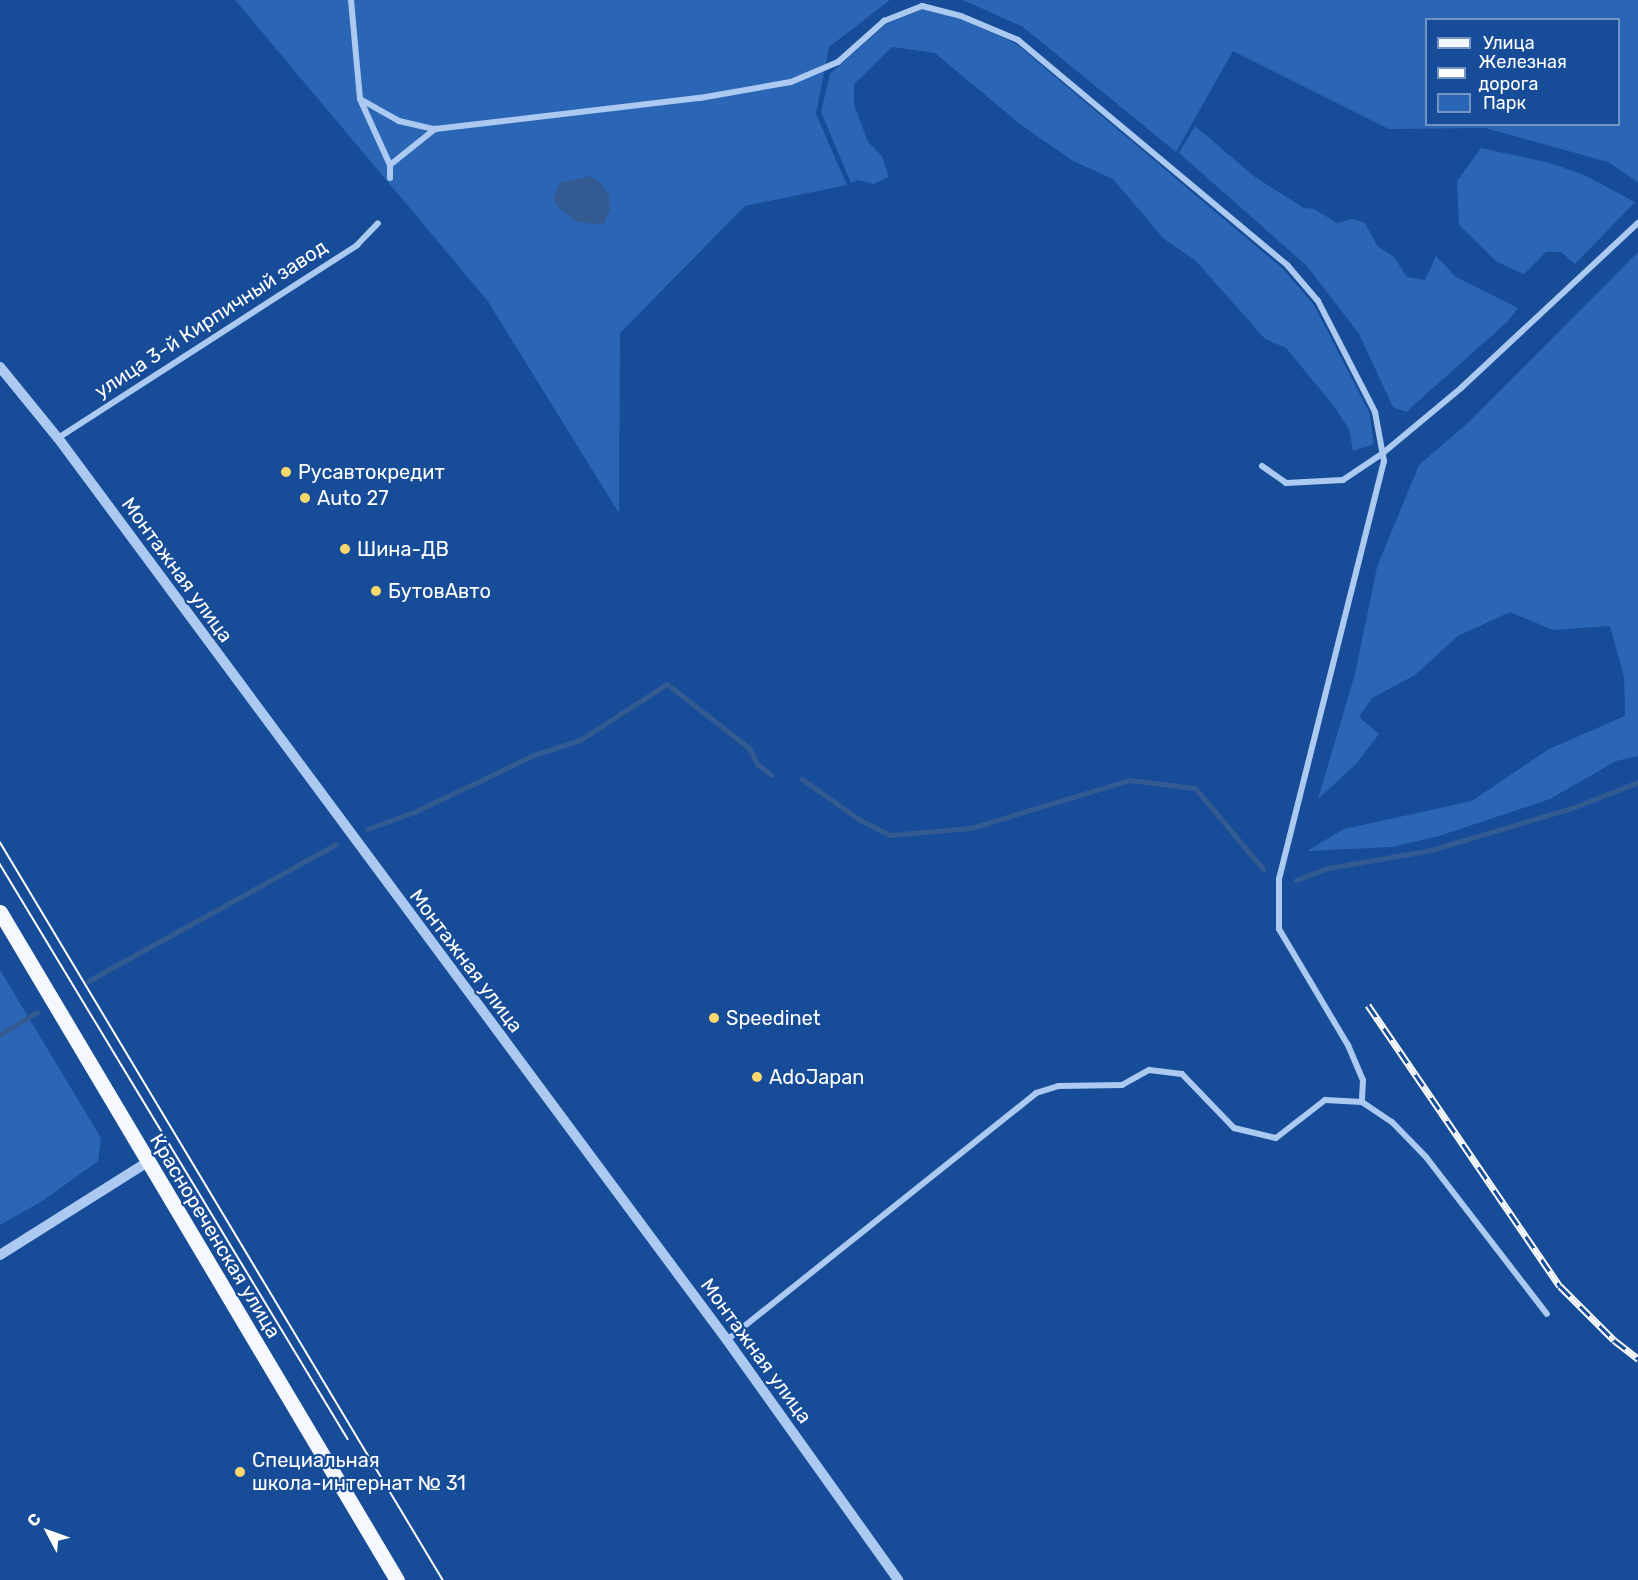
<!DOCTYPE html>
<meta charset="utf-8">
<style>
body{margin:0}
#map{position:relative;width:1638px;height:1580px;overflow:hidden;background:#174c98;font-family:Rubik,sans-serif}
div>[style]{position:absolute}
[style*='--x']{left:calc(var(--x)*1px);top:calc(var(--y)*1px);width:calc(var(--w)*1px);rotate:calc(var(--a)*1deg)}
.green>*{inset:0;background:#2b66b6}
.water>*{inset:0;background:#345a92}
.stream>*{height:5px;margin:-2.5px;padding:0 2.5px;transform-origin:2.5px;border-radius:2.5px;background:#345a92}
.minor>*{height:6px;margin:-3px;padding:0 3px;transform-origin:3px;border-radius:3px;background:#abc9f1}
.tertiary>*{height:10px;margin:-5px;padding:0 5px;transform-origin:5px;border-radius:5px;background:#abc9f1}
.primary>*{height:15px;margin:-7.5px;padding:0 7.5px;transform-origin:7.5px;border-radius:7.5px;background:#f5f9ff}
.tram>*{height:1.5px;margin:-0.75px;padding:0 0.75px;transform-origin:0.75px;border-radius:0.75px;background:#fff}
.rail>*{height:7px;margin-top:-3.5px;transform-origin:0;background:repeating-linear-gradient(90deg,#174c98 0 14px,#fff 0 28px);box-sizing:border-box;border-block:2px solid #fff}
.dots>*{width:16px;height:16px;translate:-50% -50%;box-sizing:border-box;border:3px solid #174c98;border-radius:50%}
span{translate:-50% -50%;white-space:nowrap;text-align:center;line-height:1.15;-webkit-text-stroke:4.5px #174c98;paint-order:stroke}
.street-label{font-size:20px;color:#fff}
.poi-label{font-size:20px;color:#fff}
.left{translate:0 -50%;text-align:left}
.legend{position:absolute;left:1425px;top:18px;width:195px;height:108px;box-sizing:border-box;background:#174c98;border:2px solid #7494c1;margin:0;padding:8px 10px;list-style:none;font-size:18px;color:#fff}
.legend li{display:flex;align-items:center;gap:12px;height:30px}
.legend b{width:30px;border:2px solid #7494c1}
.north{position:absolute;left:18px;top:1502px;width:60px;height:60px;-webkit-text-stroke:4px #174c98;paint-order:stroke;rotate:311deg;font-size:16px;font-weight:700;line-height:24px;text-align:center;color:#fff}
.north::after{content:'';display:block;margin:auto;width:21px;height:27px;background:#fff;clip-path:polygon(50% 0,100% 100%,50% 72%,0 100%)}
</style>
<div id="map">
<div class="green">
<div style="clip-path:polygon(235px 0,890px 0,829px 47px,816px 114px,847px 185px,745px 206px,620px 333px,619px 513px,487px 300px)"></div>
<div style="clip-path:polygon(evenodd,963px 0,1638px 0,1638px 182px,1608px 162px,1485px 128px,1389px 129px,1233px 51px,1176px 152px,1023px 27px,963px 0,1426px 20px,1618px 20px,1618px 124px,1426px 124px,1426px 20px)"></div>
<div style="clip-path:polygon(923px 9px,961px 19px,1015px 43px,1283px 269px,1314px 305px,1369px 412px,1374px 444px,1353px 451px,1349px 429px,1333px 405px,1286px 348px,1265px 339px,1195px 260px,1164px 239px,1113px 179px,1073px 161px,1020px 124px,935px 53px,892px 47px,854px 84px,854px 104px,868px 142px,882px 156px,889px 177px,874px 184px,858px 180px,851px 183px,821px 112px,830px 74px,885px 25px)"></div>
<div style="clip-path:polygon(1195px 126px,1255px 177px,1304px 208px,1314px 209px,1337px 223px,1352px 219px,1365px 223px,1377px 246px,1394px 257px,1407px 277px,1425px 280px,1436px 256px,1456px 277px,1518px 308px,1507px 322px,1406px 412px,1393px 407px,1359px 334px,1307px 266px,1179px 153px)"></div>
<div style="clip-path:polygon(1481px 148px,1550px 163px,1584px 175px,1635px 202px,1575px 264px,1561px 252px,1546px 252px,1524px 274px,1497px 262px,1459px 225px,1457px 181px)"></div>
<div style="clip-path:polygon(1638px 252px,1638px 756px,1616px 761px,1550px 799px,1439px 836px,1392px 847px,1307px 851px,1344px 829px,1472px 801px,1549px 749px,1625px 716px,1624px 677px,1610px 626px,1553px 630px,1510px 612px,1458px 636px,1415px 675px,1372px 698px,1359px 717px,1379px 734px,1356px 764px,1318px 799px,1355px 674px,1377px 567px,1419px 465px,1470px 421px)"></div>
<div style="clip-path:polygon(0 970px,101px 1138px,98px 1161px,44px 1200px,0 1225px)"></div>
</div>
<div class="water">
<div style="clip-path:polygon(590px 176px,601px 183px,609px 195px,610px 209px,603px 225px,577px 222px,562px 211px,553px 199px,560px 183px)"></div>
</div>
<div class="stream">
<div style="--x:802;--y:779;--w:71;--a:35.3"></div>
<div style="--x:860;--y:820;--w:33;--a:27"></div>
<div style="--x:889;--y:835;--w:82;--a:-4.9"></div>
<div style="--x:971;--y:828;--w:165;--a:-16.9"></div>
<div style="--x:1129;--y:780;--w:66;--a:6.9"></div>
<div style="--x:1195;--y:788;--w:106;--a:50"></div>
<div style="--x:367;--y:829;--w:50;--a:-19.9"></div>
<div style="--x:414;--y:812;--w:133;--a:-25.4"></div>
<div style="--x:534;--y:755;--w:48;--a:-18.1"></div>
<div style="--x:580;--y:740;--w:103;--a:-32.8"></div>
<div style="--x:667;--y:684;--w:104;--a:38"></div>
<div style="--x:749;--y:748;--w:18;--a:63"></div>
<div style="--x:757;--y:764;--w:18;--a:38"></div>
<div style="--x:1296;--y:880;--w:34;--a:-21"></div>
<div style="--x:1328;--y:868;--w:105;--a:-9.9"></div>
<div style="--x:1431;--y:850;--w:147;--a:-16.6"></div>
<div style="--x:1572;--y:808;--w:71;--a:-21.5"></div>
<div style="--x:88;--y:981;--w:283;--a:-28.9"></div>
<div style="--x:0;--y:1034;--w:43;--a:-30.7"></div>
</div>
<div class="minor">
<div style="--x:351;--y:0;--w:99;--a:84.8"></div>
<div style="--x:360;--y:99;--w:72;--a:65.6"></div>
<div style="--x:390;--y:165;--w:13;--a:90"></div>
<div style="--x:360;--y:99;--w:45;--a:29.4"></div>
<div style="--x:399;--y:121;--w:37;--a:13"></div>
<div style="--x:390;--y:165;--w:58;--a:-38.7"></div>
<div style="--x:435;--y:129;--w:267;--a:-6.7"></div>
<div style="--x:700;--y:98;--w:92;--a:-10"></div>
<div style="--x:791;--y:82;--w:51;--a:-23.1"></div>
<div style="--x:838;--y:62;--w:62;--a:-41.7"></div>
<div style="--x:884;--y:21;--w:41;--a:-21.5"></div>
<div style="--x:922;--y:6;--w:40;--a:14.4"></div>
<div style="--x:961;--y:16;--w:62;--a:22.8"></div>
<div style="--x:1018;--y:40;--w:352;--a:39.9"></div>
<div style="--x:1288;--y:266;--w:46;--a:49.4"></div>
<div style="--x:1318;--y:301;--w:125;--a:62.8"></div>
<div style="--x:1375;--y:412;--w:50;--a:79.6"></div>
<div style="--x:1384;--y:461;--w:431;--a:104.1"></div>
<div style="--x:1279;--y:879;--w:50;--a:90"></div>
<div style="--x:1279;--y:929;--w:135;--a:59.3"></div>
<div style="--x:1348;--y:1045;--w:38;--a:67"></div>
<div style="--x:1363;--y:1080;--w:22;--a:93"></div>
<div style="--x:1362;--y:1102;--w:36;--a:34"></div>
<div style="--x:1392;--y:1122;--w:49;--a:45.8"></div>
<div style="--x:1426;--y:1157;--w:198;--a:52.4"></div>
<div style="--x:58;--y:438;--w:356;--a:-32.8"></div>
<div style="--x:357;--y:245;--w:30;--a:-46"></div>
<div style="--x:1262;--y:466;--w:29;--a:35"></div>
<div style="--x:1286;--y:483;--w:57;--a:-3"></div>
<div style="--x:1343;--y:480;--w:48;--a:-34"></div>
<div style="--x:1383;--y:453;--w:102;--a:-39.8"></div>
<div style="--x:1461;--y:388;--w:242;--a:-43"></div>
<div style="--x:727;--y:1340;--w:396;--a:-38.6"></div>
<div style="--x:1036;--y:1093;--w:24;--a:-17"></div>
<div style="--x:1059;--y:1086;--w:63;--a:-0.9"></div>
<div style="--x:1122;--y:1085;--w:31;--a:-29"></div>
<div style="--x:1149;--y:1070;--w:33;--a:7"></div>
<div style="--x:1182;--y:1074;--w:75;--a:46.1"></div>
<div style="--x:1234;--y:1128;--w:43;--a:13.4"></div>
<div style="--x:1276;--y:1138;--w:62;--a:-37.8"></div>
<div style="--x:1325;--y:1100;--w:37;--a:3"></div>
</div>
<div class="tertiary">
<div style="--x:0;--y:367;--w:92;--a:50.8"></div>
<div style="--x:58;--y:438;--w:1123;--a:53.44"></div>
<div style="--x:727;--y:1340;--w:295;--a:54.5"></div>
<div style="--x:0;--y:1255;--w:173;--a:-32.2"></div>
</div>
<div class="primary">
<div style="--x:0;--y:912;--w:777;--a:59.28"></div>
</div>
<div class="tram">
<div style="--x:0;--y:842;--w:861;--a:59.02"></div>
<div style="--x:0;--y:864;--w:672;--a:58.82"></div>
</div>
<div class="rail">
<div style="--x:1368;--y:1005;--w:340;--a:55.7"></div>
<div style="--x:1560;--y:1286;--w:76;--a:45"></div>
<div style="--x:1614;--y:1340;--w:31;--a:38"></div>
</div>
<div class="dots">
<div style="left:286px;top:472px;background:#ffd86b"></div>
<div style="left:305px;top:498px;background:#ffd86b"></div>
<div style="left:345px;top:549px;background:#ffd86b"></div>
<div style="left:376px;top:591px;background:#ffd86b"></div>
<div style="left:714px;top:1018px;background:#ffd86b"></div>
<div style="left:757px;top:1077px;background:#ffd86b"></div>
<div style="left:240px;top:1472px;background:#ffd86b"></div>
</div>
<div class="street-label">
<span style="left:211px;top:319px;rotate:-33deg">улица 3-й Кирпичный завод</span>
<span style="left:177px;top:570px;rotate:54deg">Монтажная улица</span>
<span style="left:466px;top:961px;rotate:53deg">Монтажная улица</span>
<span style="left:215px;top:1236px;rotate:59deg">Краснореченская улица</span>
<span style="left:756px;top:1351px;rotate:54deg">Монтажная улица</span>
</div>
<div class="poi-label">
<span class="left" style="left:298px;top:472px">Русавтокредит</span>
<span class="left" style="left:317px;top:498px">Auto 27</span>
<span class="left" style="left:357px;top:549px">Шина-ДВ</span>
<span class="left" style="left:388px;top:591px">БутовАвто</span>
<span class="left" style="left:726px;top:1018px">Speedinet</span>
<span class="left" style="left:769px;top:1077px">AdoJapan</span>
<span class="left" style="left:252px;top:1472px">Специальная<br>школа-интернат № 31</span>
</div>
<ul class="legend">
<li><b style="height:8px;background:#f5f9ff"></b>Улица</li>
<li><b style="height:8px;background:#fff"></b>Железная дорога</li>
<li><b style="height:16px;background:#2b66b6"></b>Парк</li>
</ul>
<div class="north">С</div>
</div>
